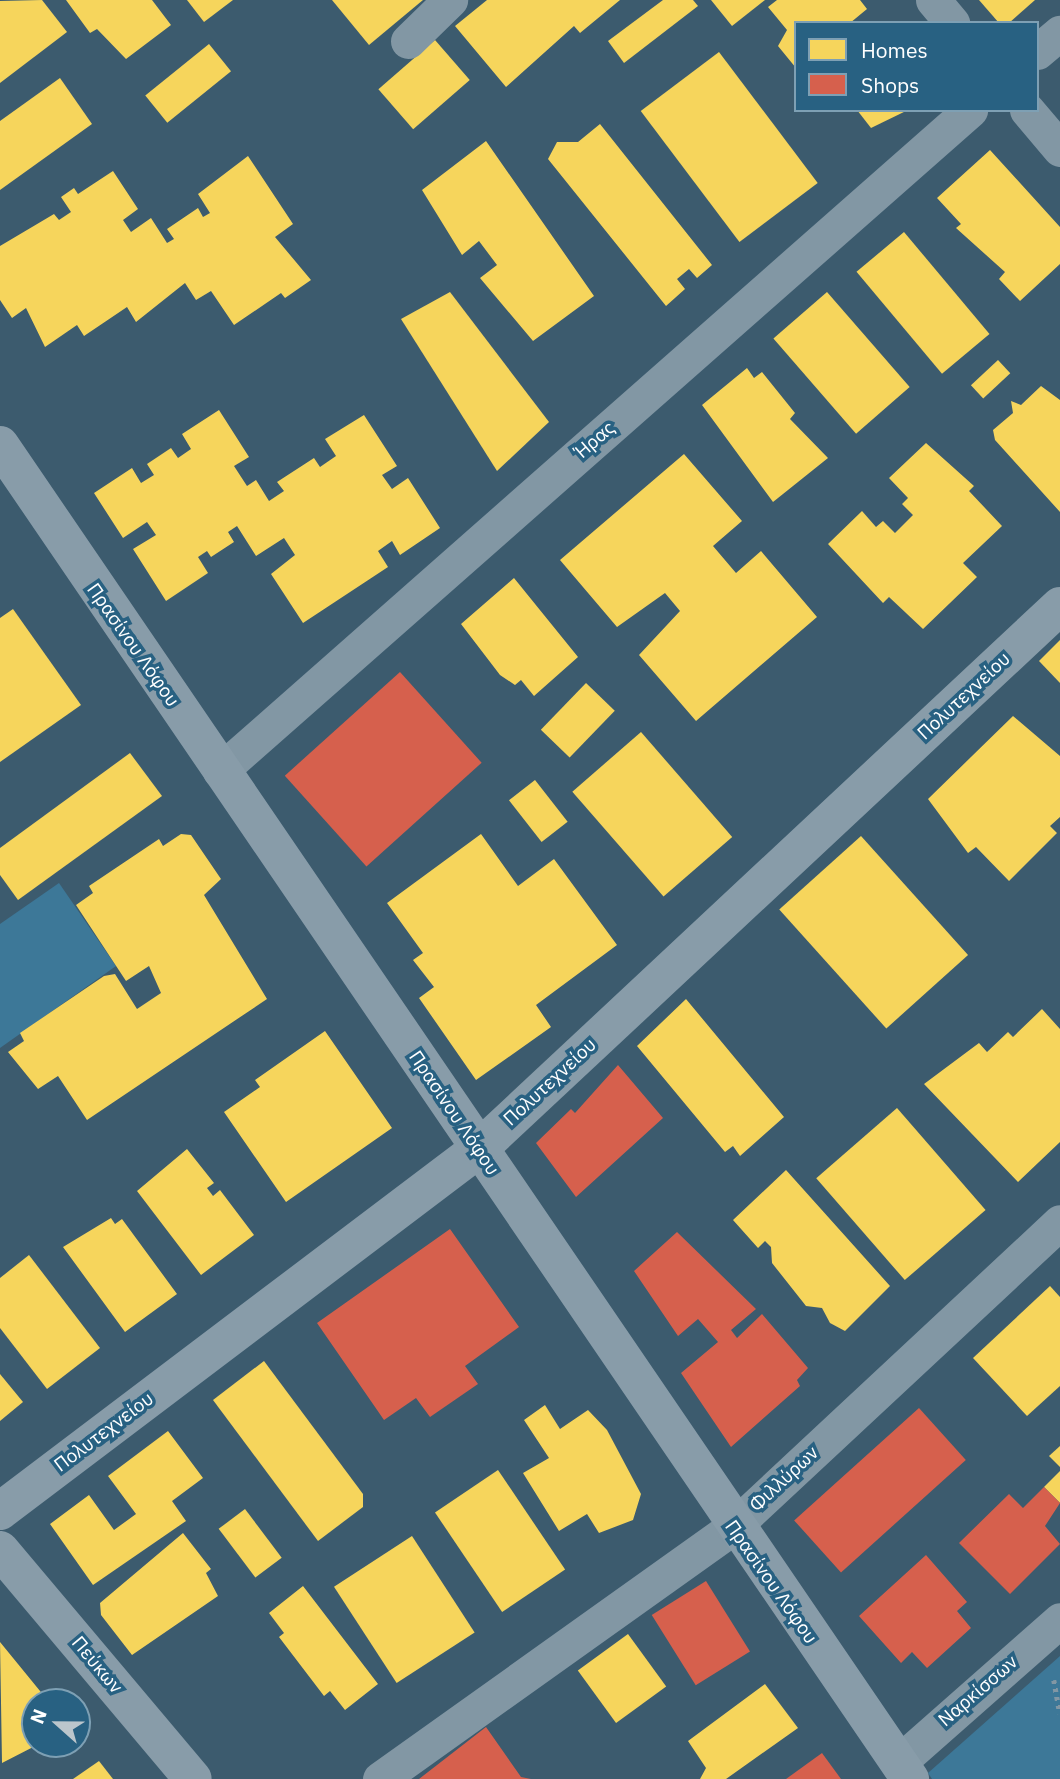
<!DOCTYPE html>
<meta charset="utf-8">
<style>
body{margin:0}
#map{position:relative;width:1060px;height:1779px;overflow:hidden;background:#3c5b6e;font-family:"IBM Plex Sans",sans-serif}
div>[style]{position:absolute}
[style*='--x']{left:calc(var(--x)*1px);top:calc(var(--y)*1px);width:calc(var(--w)*1px);rotate:calc(var(--a)*1deg)}
.green>*{inset:0;background:#3d7898}
.homes>*{inset:0;background:#f6d55c;transform-origin:0 0}
.shops>*{inset:0;background:#d6604d;transform-origin:0 0}
.path>*{height:4.5px;margin-top:-2.25px;transform-origin:0;background:repeating-linear-gradient(90deg,#8297a4 0 3.5px,transparent 0 8.5px)}
.street>*{height:35px;margin:-17.5px;padding:0 17.5px;transform-origin:17.5px;border-radius:17.5px;background:#8297a4}
.secondary>*{height:38px;margin:-19px;padding:0 19px;transform-origin:19px;border-radius:19px;background:#889ca9}
span{translate:-50% -50%;white-space:nowrap;text-align:center;line-height:1.15;-webkit-text-stroke:7px #286182;paint-order:stroke}
.street-label{font-size:19px;color:#fff}
.legend{position:absolute;left:794px;top:21px;width:245px;height:91px;box-sizing:border-box;background:#286182;border:2px solid #7ea0b4;margin:0;padding:9px 12px;list-style:none;font-size:21px;color:#fff}
.legend li{display:flex;align-items:center;gap:14px;height:35px}
.legend b{width:35px;border:2px solid #7ea0b4}
.north{position:absolute;left:21px;top:1688px;width:70px;height:70px;box-sizing:border-box;background:#286182;border:2px solid #7ea0b4;border-radius:50%;rotate:291deg;font-size:19px;font-weight:700;line-height:28px;text-align:center;color:#fff}
.north::after{content:'';display:block;margin:auto;width:24px;height:32px;background:#bbc6cc;clip-path:polygon(50% 0,100% 100%,50% 72%,0 100%)}
</style>
<div id="map">
<div class="green">
<div style="clip-path:polygon(59px 883px,116px 966px,0 1048px,0 924px)"></div>
<div style="clip-path:polygon(1060px 1656px,1060px 1779px,932px 1779px,928px 1773px)"></div>
</div>
<div class="homes">
<div style="clip-path:polygon(42px 0,67px 32px,0 83px,0 1px)"></div>
<div style="clip-path:polygon(66px 0,152px 0,171px 25px,126px 59px,97px 29px,90px 33px)"></div>
<div style="clip-path:polygon(187px 0,233px 0,204px 22px)"></div>
<div style="clip-path:polygon(332px 0,423px 0,369px 45px)"></div>
<div style="clip-path:polygon(487px 0,620px 0,580px 33px,574px 26px,506px 87px,455px 26px)"></div>
<div style="clip-path:polygon(663px 0,693px 0,698px 6px,624px 63px,608px 41px)"></div>
<div style="clip-path:polygon(711px 0,765px 0,732px 26px)"></div>
<div style="clip-path:polygon(777px 0,860px 0,867px 9px,850px 23px,796px 23px,796px 68px,778px 46px,787px 30px,768px 7px)"></div>
<div style="clip-path:polygon(979px 0,1035px 0,1009px 23px,999px 23px)"></div>
<div style="left:435px;top:40px;width:53px;height:75px;rotate:49deg"></div>
<div style="left:209px;top:44px;width:35px;height:82px;rotate:51deg"></div>
<div style="left:719px;top:52px;width:164px;height:98px;rotate:53deg"></div>
<div style="clip-path:polygon(60px 78px,92px 124px,0 190px,0 121px)"></div>
<div style="clip-path:polygon(857px 110px,908px 110px,871px 128px)"></div>
<div style="clip-path:polygon(600px 124px,712px 265px,697px 278px,689px 269px,677px 279px,685px 289px,666px 306px,548px 159px,557px 142px,578px 142px)"></div>
<div style="clip-path:polygon(486px 141px,594px 296px,533px 341px,480px 278px,497px 265px,479px 241px,462px 255px,422px 190px)"></div>
<div style="clip-path:polygon(990px 150px,1060px 227px,1060px 264px,1020px 301px,999px 279px,1005px 272px,956px 228px,961px 224px,937px 198px)"></div>
<div style="clip-path:polygon(248px 156px,293px 224px,275px 237px,311px 280px,285px 298px,281px 293px,234px 325px,211px 291px,196px 300px,185px 283px,136px 322px,127px 307px,84px 336px,77px 325px,45px 347px,26px 308px,12px 318px,0 300px,0 246px,54px 214px,59px 220px,71px 212px,61px 197px,74px 188px,78px 194px,113px 171px,138px 209px,123px 220px,131px 232px,151px 218px,167px 243px,174px 239px,167px 229px,198px 208px,203px 217px,210px 213px,198px 194px)"></div>
<div style="left:904px;top:232px;width:133px;height:62px;rotate:50deg"></div>
<div style="clip-path:polygon(450px 292px,549px 422px,497px 471px,401px 319px)"></div>
<div style="left:827px;top:292px;width:126px;height:71px;rotate:49deg"></div>
<div style="left:998px;top:360px;width:18px;height:37px;rotate:47deg"></div>
<div style="clip-path:polygon(747px 368px,754px 378px,762px 372px,795px 413px,790px 419px,828px 458px,773px 502px,702px 405px)"></div>
<div style="clip-path:polygon(1041px 386px,1060px 400px,1060px 512px,995px 440px,993px 430px,1013px 413px,1011px 401px,1021px 405px)"></div>
<div style="clip-path:polygon(219px 410px,249px 457px,234px 466px,247px 486px,256px 480px,269px 501px,284px 491px,277px 482px,314px 458px,320px 467px,336px 456px,325px 439px,364px 415px,397px 466px,382px 475px,392px 489px,408px 478px,440px 528px,400px 555px,392px 541px,378px 551px,388px 567px,303px 623px,271px 574px,295px 555px,284px 538px,256px 556px,237px 526px,228px 532px,234px 542px,211px 557px,207px 551px,198px 557px,208px 573px,166px 601px,133px 549px,156px 535px,147px 522px,123px 538px,94px 493px,132px 468px,141px 483px,154px 475px,147px 464px,171px 448px,178px 458px,191px 449px,182px 434px)"></div>
<div style="clip-path:polygon(926px 443px,974px 486px,969px 491px,1002px 526px,963px 563px,977px 577px,923px 629px,889px 597px,883px 603px,828px 544px,862px 511px,876px 527px,883px 521px,895px 533px,913px 515px,902px 504px,908px 498px,889px 478px)"></div>
<div style="clip-path:polygon(684px 454px,742px 521px,713px 546px,736px 573px,761px 551px,817px 617px,696px 721px,639px 655px,680px 611px,665px 593px,617px 627px,560px 560px)"></div>
<div style="clip-path:polygon(514px 578px,578px 657px,534px 696px,521px 680px,515px 685px,500px 675px,461px 624px)"></div>
<div style="clip-path:polygon(13px 609px,81px 705px,0 762px,0 618px)"></div>
<div style="clip-path:polygon(1060px 640px,1060px 683px,1039px 661px)"></div>
<div style="left:586px;top:683px;width:40px;height:65px;rotate:44deg"></div>
<div style="clip-path:polygon(1013px 716px,1060px 756px,1060px 817px,1050px 826px,1057px 833px,1009px 881px,976px 847px,968px 853px,928px 799px)"></div>
<div style="left:641px;top:732px;width:139px;height:91px;rotate:49deg"></div>
<div style="clip-path:polygon(130px 753px,162px 796px,18px 900px,0 875px,0 848px)"></div>
<div style="left:535px;top:780px;width:53px;height:33px;rotate:52deg"></div>
<div style="clip-path:polygon(181px 834px,191px 835px,221px 879px,204px 895px,267px 999px,87px 1120px,58px 1076px,38px 1089px,8px 1052px,24px 1041px,20px 1033px,104px 976px,115px 974px,137px 1009px,161px 993px,149px 966px,126px 981px,76px 905px,93px 893px,89px 886px,159px 839px,163px 846px)"></div>
<div style="clip-path:polygon(481px 834px,518px 886px,554px 859px,617px 945px,536px 1005px,551px 1027px,476px 1080px,419px 998px,434px 987px,413px 960px,423px 953px,387px 903px)"></div>
<div style="left:861px;top:836px;width:160px;height:110px;rotate:48deg"></div>
<div style="clip-path:polygon(686px 999px,784px 1117px,740px 1156px,733px 1146px,725px 1152px,637px 1046px)"></div>
<div style="clip-path:polygon(1042px 1009px,1060px 1029px,1060px 1142px,1018px 1182px,924px 1084px,979px 1043px,987px 1052px,1008px 1032px,1013px 1037px)"></div>
<div style="clip-path:polygon(325px 1031px,392px 1128px,286px 1202px,224px 1112px,260px 1087px,255px 1080px)"></div>
<div style="left:897px;top:1108px;width:135px;height:107px;rotate:49deg"></div>
<div style="clip-path:polygon(187px 1149px,214px 1183px,207px 1188px,213px 1196px,220px 1190px,254px 1235px,201px 1275px,137px 1191px)"></div>
<div style="clip-path:polygon(786px 1170px,890px 1286px,845px 1331px,830px 1323px,822px 1308px,806px 1306px,772px 1263px,771px 1247px,765px 1241px,758px 1248px,733px 1220px)"></div>
<div style="clip-path:polygon(111px 1218px,115px 1224px,122px 1219px,177px 1294px,125px 1332px,63px 1247px)"></div>
<div style="clip-path:polygon(29px 1255px,100px 1348px,47px 1389px,0 1328px,0 1278px)"></div>
<div style="clip-path:polygon(1050px 1286px,1060px 1297px,1060px 1386px,1027px 1416px,973px 1358px)"></div>
<div style="clip-path:polygon(264px 1361px,363px 1494px,363px 1507px,318px 1541px,213px 1400px)"></div>
<div style="clip-path:polygon(0 1374px,23px 1402px,0 1421px)"></div>
<div style="clip-path:polygon(545px 1405px,560px 1429px,588px 1410px,607px 1430px,641px 1494px,633px 1520px,599px 1533px,587px 1514px,559px 1531px,523px 1473px,549px 1458px,524px 1420px)"></div>
<div style="clip-path:polygon(168px 1431px,203px 1478px,172px 1501px,186px 1521px,93px 1585px,50px 1524px,89px 1495px,114px 1530px,136px 1514px,108px 1476px)"></div>
<div style="clip-path:polygon(1060px 1446px,1060px 1467px,1049px 1456px)"></div>
<div style="left:498px;top:1470px;width:120px;height:76px;rotate:56deg"></div>
<div style="clip-path:polygon(1060px 1471px,1060px 1503px,1044px 1487px)"></div>
<div style="left:245px;top:1509px;width:61px;height:33px;rotate:53deg"></div>
<div style="clip-path:polygon(183px 1533px,211px 1569px,206px 1573px,218px 1596px,132px 1655px,101px 1615px,100px 1603px)"></div>
<div style="left:412px;top:1536px;width:115px;height:93px;rotate:57deg"></div>
<div style="clip-path:polygon(303px 1586px,378px 1684px,345px 1710px,330px 1691px,324px 1696px,279px 1637px,284px 1633px,269px 1613px)"></div>
<div style="left:628px;top:1634px;width:65px;height:62px;rotate:54deg"></div>
<div style="clip-path:polygon(0 1642px,49px 1702px,35px 1702px,39px 1744px,2px 1763px)"></div>
<div style="clip-path:polygon(765px 1684px,798px 1728px,726px 1779px,700px 1779px,706px 1768px,688px 1741px)"></div>
<div style="clip-path:polygon(99px 1761px,113px 1779px,73px 1779px)"></div>
</div>
<div class="shops">
<div style="left:400px;top:672px;width:122px;height:155px;rotate:48deg"></div>
<div style="clip-path:polygon(618px 1065px,663px 1118px,576px 1197px,536px 1143px,571px 1109px,575px 1113px)"></div>
<div style="clip-path:polygon(450px 1229px,519px 1327px,465px 1366px,478px 1384px,430px 1417px,416px 1398px,384px 1420px,317px 1323px)"></div>
<div style="clip-path:polygon(677px 1232px,756px 1309px,731px 1330px,737px 1338px,762px 1314px,808px 1368px,797px 1380px,800px 1386px,731px 1447px,681px 1373px,718px 1342px,698px 1319px,678px 1336px,634px 1271px)"></div>
<div style="left:919px;top:1408px;width:70px;height:168px;rotate:48deg"></div>
<div style="clip-path:polygon(1044px 1487px,1060px 1503px,1045px 1526px,1060px 1544px,1010px 1594px,959px 1543px,1009px 1494px,1023px 1508px)"></div>
<div style="clip-path:polygon(926px 1555px,967px 1602px,957px 1611px,971px 1628px,927px 1668px,912px 1652px,901px 1663px,859px 1616px)"></div>
<div style="left:706px;top:1581px;width:83px;height:64px;rotate:58deg"></div>
<div style="clip-path:polygon(486px 1727px,521px 1777px,531px 1779px,419px 1779px)"></div>
<div style="clip-path:polygon(822px 1753px,841px 1779px,786px 1779px)"></div>
</div>
<div class="path">
<div style="--x:1054;--y:1680;--w:34;--a:80"></div>
</div>
<div class="street">
<div style="--x:933;--y:0;--w:30;--a:50"></div>
<div style="--x:408;--y:41;--w:59;--a:-44.3"></div>
<div style="--x:1037;--y:52;--w:30;--a:-40"></div>
<div style="--x:1027;--y:110;--w:51;--a:49.8"></div>
<div style="--x:220;--y:771;--w:1000;--a:-41.39"></div>
<div style="--x:898;--y:1763;--w:216;--a:-41.4"></div>
<div style="--x:380;--y:1779;--w:434;--a:-35.5"></div>
<div style="--x:733;--y:1527;--w:447;--a:-43"></div>
</div>
<div class="secondary">
<div style="--x:0;--y:445;--w:1615;--a:55.7"></div>
<div style="--x:0;--y:1511;--w:602;--a:-37.1"></div>
<div style="--x:480;--y:1148;--w:794;--a:-43.06"></div>
<div style="--x:0;--y:1550;--w:299;--a:49.9"></div>
</div>
<div class="street-label">
<span style="left:595px;top:440px;rotate:-41deg">Ήρας</span>
<span style="left:133px;top:645px;rotate:55deg">Πρασίνου Λόφου</span>
<span style="left:964px;top:696px;rotate:-43deg">Πολυτεχνείου</span>
<span style="left:550px;top:1082px;rotate:-43deg">Πολυτεχνείου</span>
<span style="left:454px;top:1113px;rotate:56deg">Πρασίνου Λόφου</span>
<span style="left:104px;top:1432px;rotate:-37deg">Πολυτεχνείου</span>
<span style="left:784px;top:1479px;rotate:-43deg">Φιλλύρων</span>
<span style="left:771px;top:1582px;rotate:55deg">Πρασίνου Λόφου</span>
<span style="left:97px;top:1665px;rotate:50deg">Πεύκων</span>
<span style="left:978px;top:1691px;rotate:-41deg">Ναρκίσσων</span>
</div>
<ul class="legend">
<li><b style="height:19px;background:#f6d55c"></b>Homes</li>
<li><b style="height:19px;background:#d6604d"></b>Shops</li>
</ul>
<div class="north">N</div>
</div>
